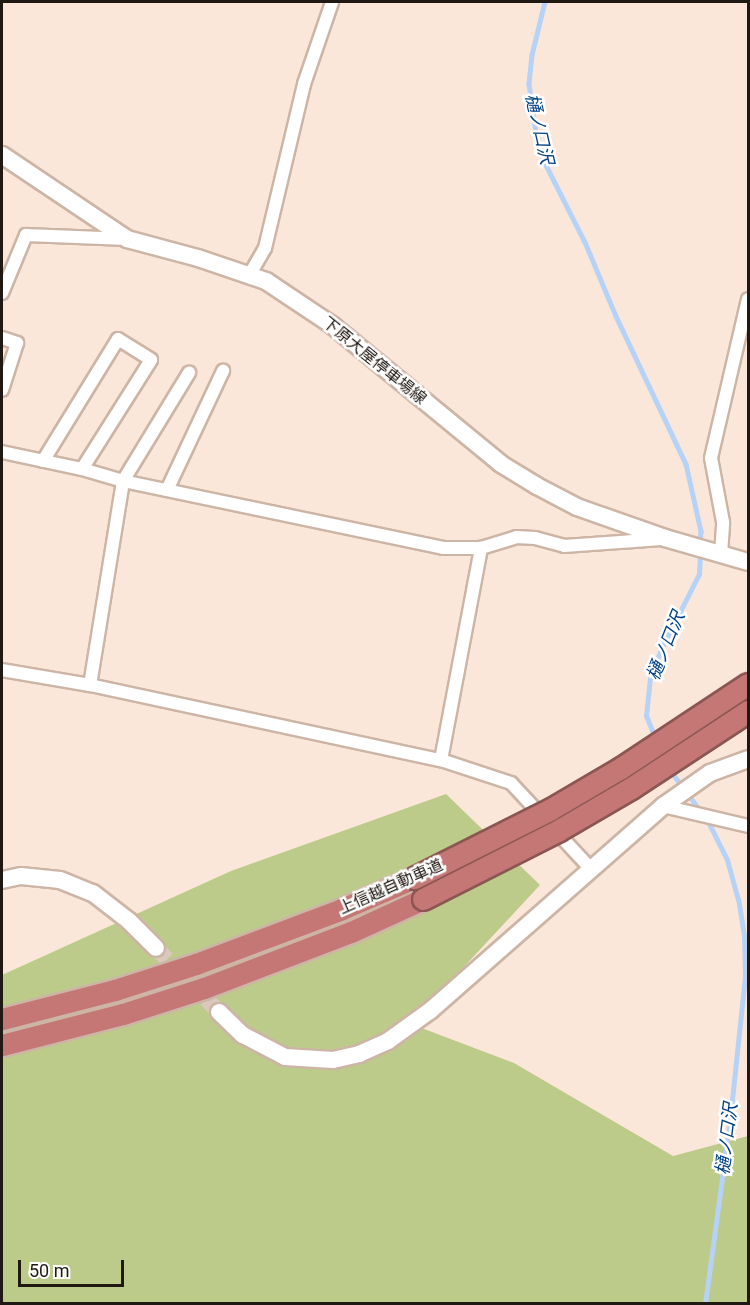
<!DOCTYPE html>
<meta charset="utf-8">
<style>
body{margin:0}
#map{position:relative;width:750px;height:1305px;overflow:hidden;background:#fbe7da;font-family:Roboto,"Noto Sans JP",sans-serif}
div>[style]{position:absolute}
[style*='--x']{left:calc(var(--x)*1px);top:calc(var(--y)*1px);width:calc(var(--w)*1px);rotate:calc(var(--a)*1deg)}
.green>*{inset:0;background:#bccb89}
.stream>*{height:4.5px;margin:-2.25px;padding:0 2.25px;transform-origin:2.25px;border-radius:2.25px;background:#b6d2f6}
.secondary-tunnel>*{height:16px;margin-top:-8px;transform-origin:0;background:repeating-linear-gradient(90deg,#dac8bc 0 16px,transparent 0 24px)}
.roads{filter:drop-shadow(2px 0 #cdb5a6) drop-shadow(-2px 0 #cdb5a6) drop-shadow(0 2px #cdb5a6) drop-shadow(0 -2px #cdb5a6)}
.street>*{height:12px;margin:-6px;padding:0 6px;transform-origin:6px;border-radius:6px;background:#fff}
.secondary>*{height:16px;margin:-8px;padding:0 8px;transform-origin:8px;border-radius:8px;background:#fff}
.highway>*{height:21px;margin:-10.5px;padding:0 10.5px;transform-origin:10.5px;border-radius:10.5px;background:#c47775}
.bridges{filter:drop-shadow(2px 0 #8b5652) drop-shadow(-2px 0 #8b5652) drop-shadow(0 2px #8b5652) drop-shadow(0 -2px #8b5652)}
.highway-bridge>*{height:21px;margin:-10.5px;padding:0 10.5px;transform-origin:10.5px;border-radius:10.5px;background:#c47775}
span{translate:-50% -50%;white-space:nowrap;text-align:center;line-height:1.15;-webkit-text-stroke:5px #fff;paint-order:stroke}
.street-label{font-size:16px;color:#201812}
.water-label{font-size:18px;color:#004185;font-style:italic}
.frame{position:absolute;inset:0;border:3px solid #201812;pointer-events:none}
.scale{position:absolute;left:18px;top:1260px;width:106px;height:27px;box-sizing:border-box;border:3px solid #201812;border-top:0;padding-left:8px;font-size:18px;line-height:21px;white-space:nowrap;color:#201812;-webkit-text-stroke:4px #fff;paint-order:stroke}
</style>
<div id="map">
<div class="green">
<div style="clip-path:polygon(446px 794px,540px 885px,411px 1024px,514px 1063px,673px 1156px,748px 1136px,748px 1303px,2px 1303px,2px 975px,231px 871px)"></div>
</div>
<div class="stream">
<div style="--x:545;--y:2;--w:55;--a:103.8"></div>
<div style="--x:532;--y:55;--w:29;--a:96"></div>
<div style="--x:529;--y:84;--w:49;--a:81.7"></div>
<div style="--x:536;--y:132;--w:28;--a:75"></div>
<div style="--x:543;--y:159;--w:93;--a:63.2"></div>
<div style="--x:585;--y:242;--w:80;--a:67.3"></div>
<div style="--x:616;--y:316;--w:164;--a:64.7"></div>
<div style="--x:686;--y:464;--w:69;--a:77.4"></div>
<div style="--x:701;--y:531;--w:13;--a:94"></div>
<div style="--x:655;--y:738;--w:24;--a:-112"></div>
<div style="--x:646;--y:716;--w:39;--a:-84"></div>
<div style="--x:650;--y:677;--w:32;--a:-68"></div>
<div style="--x:662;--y:647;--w:82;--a:-63.1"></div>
<div style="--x:699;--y:574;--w:22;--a:-87"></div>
<div style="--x:670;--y:770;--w:21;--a:53"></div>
<div style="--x:688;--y:794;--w:21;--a:53"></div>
<div style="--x:705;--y:1304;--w:187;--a:-82.3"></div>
<div style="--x:730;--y:1119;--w:144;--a:-84"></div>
<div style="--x:745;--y:976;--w:40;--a:-91.4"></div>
<div style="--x:744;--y:936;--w:36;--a:-99"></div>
<div style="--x:738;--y:900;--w:41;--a:-105.4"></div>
<div style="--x:727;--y:860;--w:45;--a:-116.6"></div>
</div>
<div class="secondary-tunnel">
<div style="--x:156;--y:948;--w:90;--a:45.5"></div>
</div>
<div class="roads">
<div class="street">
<div style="--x:250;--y:274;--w:30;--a:-60"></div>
<div style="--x:265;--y:248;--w:169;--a:-76.6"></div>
<div style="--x:304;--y:84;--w:87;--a:-71.1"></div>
<div style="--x:2;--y:293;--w:63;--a:-67.5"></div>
<div style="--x:26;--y:235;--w:101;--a:2.3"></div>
<div style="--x:2;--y:338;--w:16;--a:18"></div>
<div style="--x:17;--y:343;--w:49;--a:107.7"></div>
<div style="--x:2;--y:452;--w:82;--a:12"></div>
<div style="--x:82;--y:469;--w:43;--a:16.3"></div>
<div style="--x:123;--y:481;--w:327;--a:11.8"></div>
<div style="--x:443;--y:548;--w:38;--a:0"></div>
<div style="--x:481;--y:548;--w:37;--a:-17"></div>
<div style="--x:516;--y:537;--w:19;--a:3"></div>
<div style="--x:535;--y:538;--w:30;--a:15"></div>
<div style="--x:564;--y:546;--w:97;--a:-4.1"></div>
<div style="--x:43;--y:461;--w:143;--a:-58.4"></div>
<div style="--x:118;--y:339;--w:39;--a:32"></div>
<div style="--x:151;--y:360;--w:129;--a:122.3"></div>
<div style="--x:167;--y:490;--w:132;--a:-64.8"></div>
<div style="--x:721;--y:554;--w:32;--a:-86"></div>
<div style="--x:723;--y:522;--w:65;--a:-100.6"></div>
<div style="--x:711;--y:458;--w:163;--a:-76.9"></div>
<div style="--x:2;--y:670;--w:89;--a:9.7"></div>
<div style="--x:90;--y:685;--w:359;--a:12.1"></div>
<div style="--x:441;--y:760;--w:74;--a:18.2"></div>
<div style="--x:511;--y:783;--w:117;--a:47.1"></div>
<div style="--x:90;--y:685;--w:207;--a:-80.8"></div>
<div style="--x:123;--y:481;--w:127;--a:-58.6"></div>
<div style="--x:441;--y:760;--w:216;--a:-79.3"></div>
<div style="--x:663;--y:806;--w:87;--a:13.2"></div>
</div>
<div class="secondary">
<div style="--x:2;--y:155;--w:151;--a:33.9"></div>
<div style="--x:127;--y:239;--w:73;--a:15"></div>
<div style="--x:198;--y:258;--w:72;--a:18.7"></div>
<div style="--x:266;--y:281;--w:79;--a:33.7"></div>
<div style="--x:332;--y:325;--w:219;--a:39.4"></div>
<div style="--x:501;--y:464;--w:42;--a:31.4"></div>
<div style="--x:537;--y:486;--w:45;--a:27.7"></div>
<div style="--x:577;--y:507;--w:93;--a:19.4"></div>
<div style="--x:665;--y:538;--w:86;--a:16.1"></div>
<div style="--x:2;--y:880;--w:19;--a:-12"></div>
<div style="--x:21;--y:876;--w:39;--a:6"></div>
<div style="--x:60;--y:880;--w:35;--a:22"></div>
<div style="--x:93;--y:893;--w:46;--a:37.9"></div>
<div style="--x:129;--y:921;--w:38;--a:45"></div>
<div style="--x:219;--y:1012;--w:33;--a:44"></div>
<div style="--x:243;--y:1035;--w:47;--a:27.6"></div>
<div style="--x:285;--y:1057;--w:48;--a:3.6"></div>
<div style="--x:333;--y:1060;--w:27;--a:-13"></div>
<div style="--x:359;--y:1054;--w:32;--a:-24"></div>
<div style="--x:388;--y:1041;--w:53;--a:-35.8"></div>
<div style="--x:431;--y:1010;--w:309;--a:-41.3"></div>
<div style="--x:663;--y:806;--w:57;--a:-35.1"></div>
<div style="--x:710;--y:773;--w:40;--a:-20.2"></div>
</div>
<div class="highway">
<div style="--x:2;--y:1019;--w:117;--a:-14.4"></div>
<div style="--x:115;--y:990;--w:85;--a:-17.8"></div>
<div style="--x:196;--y:964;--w:156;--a:-20.6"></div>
<div style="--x:342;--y:909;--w:78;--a:-23.3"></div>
<div style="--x:2;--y:1045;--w:125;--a:-14.4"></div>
<div style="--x:123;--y:1014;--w:85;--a:-17.8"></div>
<div style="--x:204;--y:988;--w:157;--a:-20.9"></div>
<div style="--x:351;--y:932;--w:79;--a:-24.6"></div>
</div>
</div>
<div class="bridges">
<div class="highway-bridge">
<div style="--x:414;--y:878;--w:153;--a:-26.7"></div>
<div style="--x:551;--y:809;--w:81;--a:-30.4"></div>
<div style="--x:621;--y:768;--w:152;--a:-33.5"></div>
<div style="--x:423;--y:899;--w:153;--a:-26.9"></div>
<div style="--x:559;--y:830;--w:83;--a:-30.3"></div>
<div style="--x:631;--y:788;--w:140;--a:-33.3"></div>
</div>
</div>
<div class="street-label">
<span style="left:374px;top:361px;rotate:39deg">下原大屋停車場線</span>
<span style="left:391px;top:887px;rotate:-24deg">上信越自動車道</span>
</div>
<div class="water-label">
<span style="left:539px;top:129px;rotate:77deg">樋ノ口沢</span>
<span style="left:666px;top:646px;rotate:-68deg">樋ノ口沢</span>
<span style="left:727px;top:1139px;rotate:-83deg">樋ノ口沢</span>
</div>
<div class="frame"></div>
<div class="scale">50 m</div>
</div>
